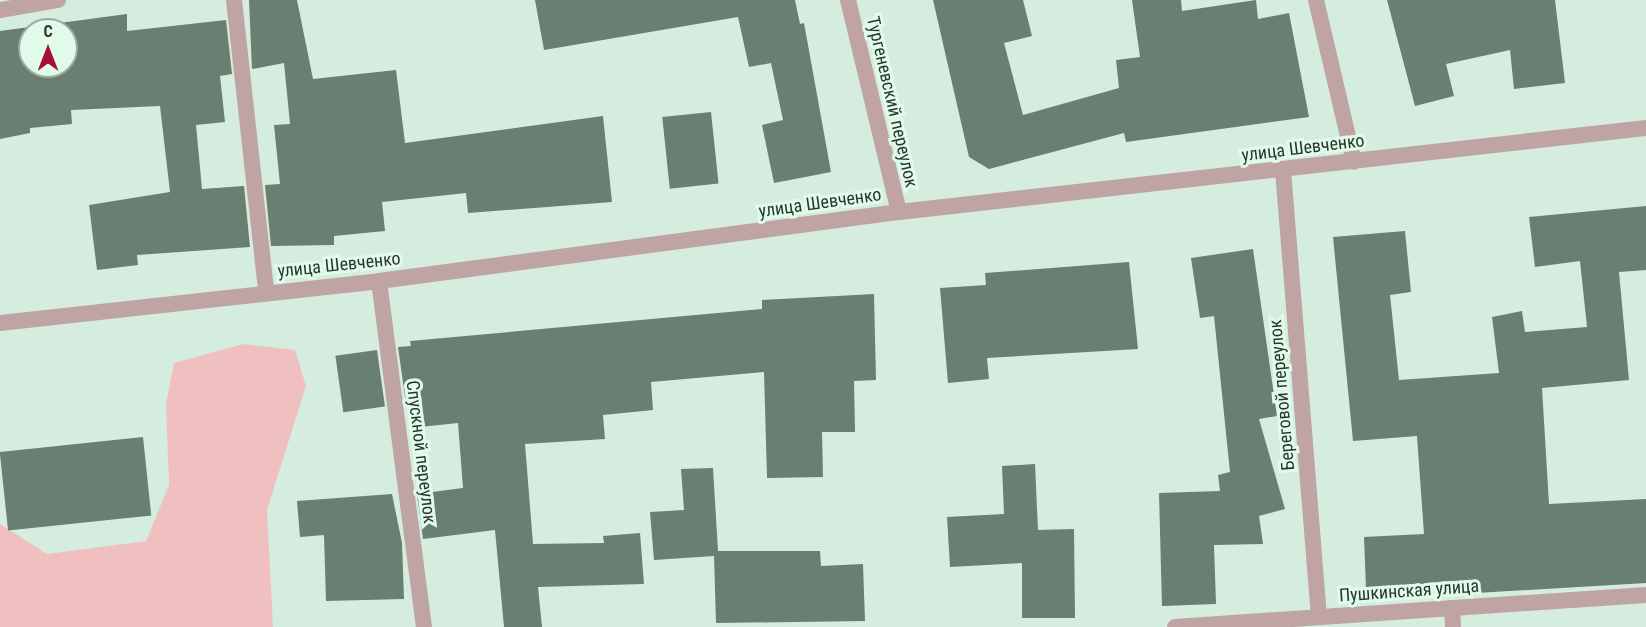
<!DOCTYPE html>
<meta charset="utf-8">
<style>
body{margin:0}
#map{position:relative;width:1646px;height:627px;overflow:hidden;background:#d4edde;font-family:"Roboto Condensed",sans-serif}
div>[style]{position:absolute}
[style*='--x']{left:calc(var(--x)*1px);top:calc(var(--y)*1px);width:calc(var(--w)*1px);rotate:calc(var(--a)*1deg)}
.green>*{inset:0;background:#f0c0c1}
.building>*{inset:0;background:#687f71;transform-origin:0 0}
.minor>*{height:16px;margin:-8px;padding:0 8px;transform-origin:8px;border-radius:8px;background:#c0a3a3}
.tertiary>*{height:16px;margin:-8px;padding:0 8px;transform-origin:8px;border-radius:8px;background:#c0a3a3}
span{translate:-50% -50%;white-space:nowrap;text-align:center;line-height:1.15;-webkit-text-stroke:6px #e1fbeb;paint-order:stroke}
.street-label{font-size:18px;color:#2b352f}
.north{position:absolute;left:18px;top:18px;width:60px;height:60px;box-sizing:border-box;background:#e1fbeb;border:2px solid #98aca0;border-radius:50%;rotate:0deg;font-size:16px;font-weight:700;line-height:24px;text-align:center;color:#2b352f}
.north::after{content:'';display:block;margin:auto;width:21px;height:27px;background:#a70e33;clip-path:polygon(50% 0,100% 100%,50% 72%,0 100%)}
</style>
<div id="map">
<div class="green">
<div style="clip-path:polygon(243px 344px,295px 350px,306px 386px,267px 510px,273px 627px,0 627px,0 524px,47px 554px,146px 541px,169px 485px,166px 404px,174px 363px)"></div>
</div>
<div class="building">
<div style="clip-path:polygon(249px 0,297px 0,313px 79px,396px 70px,405px 143px,603px 116px,612px 202px,468px 213px,466px 193px,382px 202px,385px 231px,334px 236px,334px 245px,271px 246px,265px 185px,280px 184px,274px 125px,290px 124px,284px 63px,252px 69px)"></div>
<div style="clip-path:polygon(535px 0,795px 0,800px 24px,804px 23px,831px 172px,774px 183px,762px 125px,783px 120px,771px 63px,749px 67px,738px 17px,544px 50px)"></div>
<div style="clip-path:polygon(933px 0,1023px 0,1032px 36px,1004px 43px,1023px 115px,1119px 88px,1116px 60px,1140px 57px,1132px 0,1181px 0,1182px 11px,1256px 0,1258px 19px,1289px 13px,1309px 117px,1126px 142px,1124px 133px,989px 169px,969px 157px)"></div>
<div style="clip-path:polygon(1387px 0,1555px 0,1565px 83px,1514px 89px,1510px 50px,1446px 64px,1454px 96px,1415px 106px)"></div>
<div style="clip-path:polygon(evenodd,127px 14px,127px 31px,226px 20px,232px 74px,220px 76px,225px 122px,196px 125px,202px 189px,244px 186px,250px 247px,137px 255px,138px 265px,97px 270px,89px 205px,170px 192px,160px 106px,71px 110px,72px 124px,30px 128px,30px 133px,0 139px,0 31px,127px 14px,30px 30px,66px 30px,66px 66px,30px 66px,30px 30px)"></div>
<div style="left:711px;top:112px;width:72px;height:49px;rotate:84deg"></div>
<div style="clip-path:polygon(1646px 206px,1646px 270px,1619px 272px,1629px 380px,1542px 388px,1549px 504px,1646px 499px,1646px 583px,1459px 594px,1458px 585px,1366px 589px,1364px 537px,1424px 534px,1417px 436px,1353px 441px,1333px 237px,1405px 231px,1411px 292px,1390px 295px,1399px 380px,1499px 373px,1492px 317px,1522px 311px,1525px 332px,1587px 327px,1580px 261px,1535px 267px,1529px 217px)"></div>
<div style="clip-path:polygon(1253px 249px,1277px 416px,1259px 419px,1285px 509px,1259px 516px,1263px 544px,1214px 545px,1216px 604px,1162px 606px,1159px 493px,1220px 491px,1218px 475px,1230px 472px,1214px 316px,1200px 318px,1191px 258px)"></div>
<div style="clip-path:polygon(1129px 262px,1138px 349px,987px 358px,989px 379px,948px 383px,940px 288px,986px 285px,985px 273px)"></div>
<div style="clip-path:polygon(874px 294px,876px 380px,854px 381px,855px 432px,822px 432px,823px 477px,767px 478px,764px 372px,651px 382px,653px 410px,603px 415px,605px 439px,525px 444px,533px 544px,604px 543px,603px 536px,640px 533px,644px 584px,538px 587px,542px 627px,504px 627px,495px 530px,423px 539px,417px 494px,463px 488px,458px 423px,420px 427px,417px 402px,406px 404px,398px 347px,411px 346px,410px 341px,762px 309px,762px 300px)"></div>
<div style="left:377px;top:350px;width:57px;height:42px;rotate:82deg"></div>
<div style="left:143px;top:437px;width:79px;height:144px;rotate:84deg"></div>
<div style="clip-path:polygon(1035px 464px,1038px 530px,1074px 529px,1075px 618px,1022px 618px,1022px 563px,950px 567px,947px 517px,1004px 514px,1002px 466px)"></div>
<div style="clip-path:polygon(713px 468px,718px 551px,820px 551px,821px 566px,863px 564px,865px 621px,716px 623px,714px 556px,654px 560px,650px 512px,684px 510px,681px 469px)"></div>
<div style="clip-path:polygon(392px 494px,402px 543px,404px 599px,326px 601px,324px 535px,300px 537px,297px 501px)"></div>
</div>
<div class="minor">
<div style="--x:234;--y:0;--w:294;--a:83.7"></div>
<div style="--x:848;--y:0;--w:218;--a:76.5"></div>
<div style="--x:1316;--y:0;--w:166;--a:76.8"></div>
<div style="--x:0;--y:10;--w:59;--a:-9.8"></div>
<div style="--x:1283;--y:170;--w:448;--a:85.4"></div>
<div style="--x:379;--y:281;--w:349;--a:82.6"></div>
<div style="--x:1452;--y:608;--w:19;--a:87"></div>
<div style="--x:1175;--y:627;--w:472;--a:-3.9"></div>
</div>
<div class="tertiary">
<div style="--x:0;--y:323;--w:381;--a:-6.3"></div>
<div style="--x:379;--y:281;--w:525;--a:-7.56"></div>
<div style="--x:899;--y:212;--w:752;--a:-6.42"></div>
</div>
<div class="street-label">
<span style="left:892px;top:102px;rotate:77deg">Тургеневский переулок</span>
<span style="left:1303px;top:148px;rotate:-7deg">улица Шевченко</span>
<span style="left:820px;top:203px;rotate:-8deg">улица Шевченко</span>
<span style="left:339px;top:265px;rotate:-6deg">улица Шевченко</span>
<span style="left:1282px;top:395px;rotate:-95deg">Береговой переулок</span>
<span style="left:421px;top:452px;rotate:83deg">Спускной переулок</span>
<span style="left:1409px;top:591px;rotate:-4deg">Пушкинская улица</span>
</div>
<div class="north">С</div>
</div>
